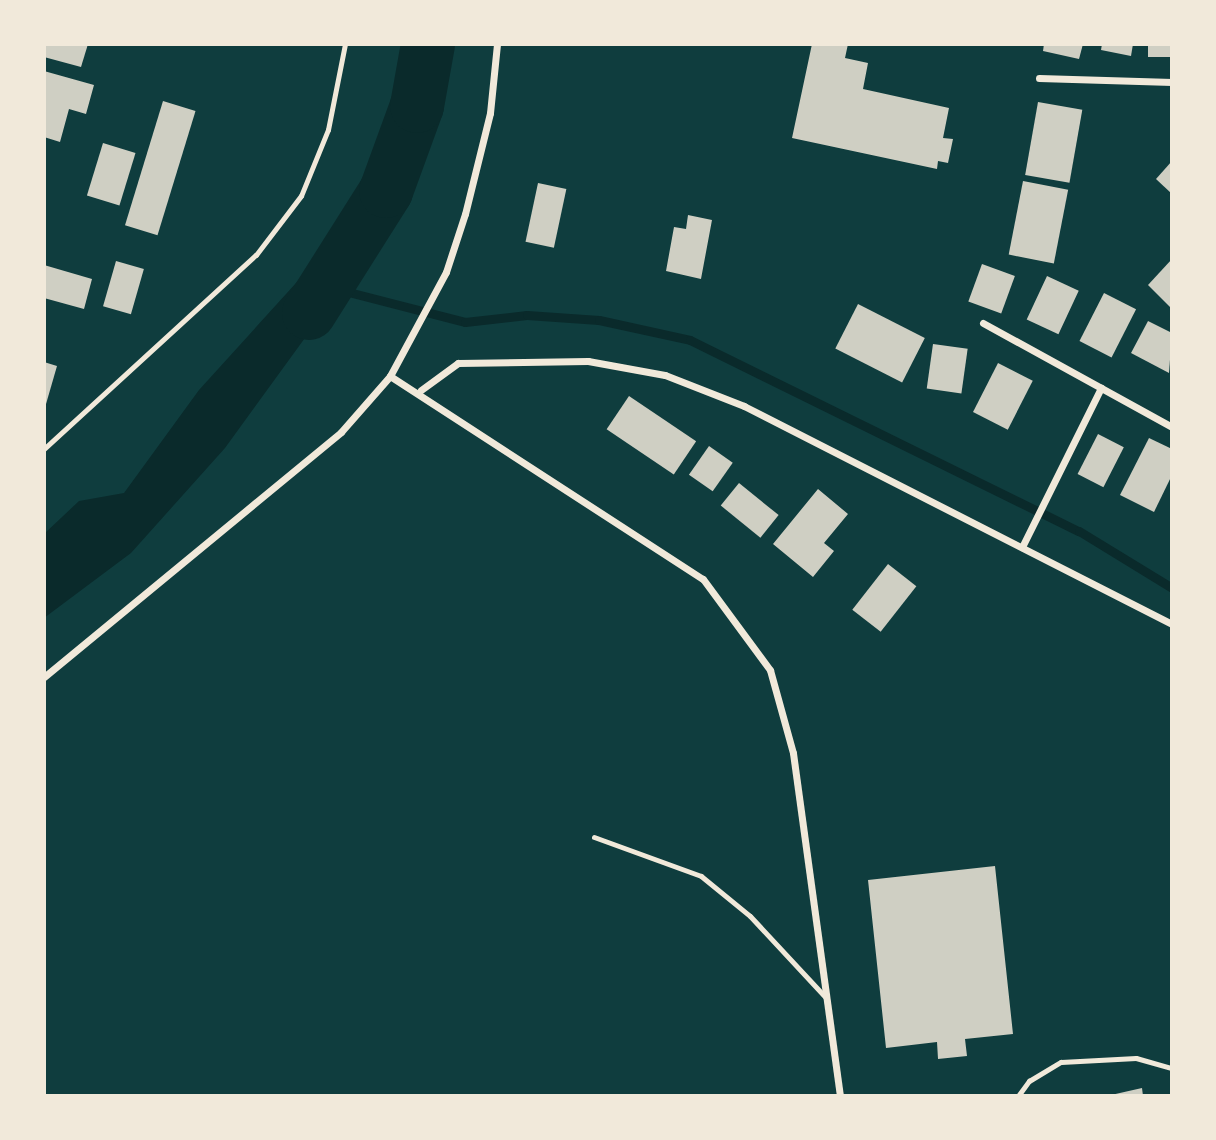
<!DOCTYPE html>
<style>
body{margin:0}
#map{position:relative;width:1216px;height:1140px;overflow:hidden;background:#0f3d3e;font-family:"Asap Condensed",sans-serif}
div>[style]{position:absolute}
[style*='--x']{left:calc(var(--x)*1px);top:calc(var(--y)*1px);width:calc(var(--w)*1px);rotate:calc(var(--a)*1deg)}
.water>*{inset:0;background:#0a2a2b}
.stream>*{height:9px;margin:-4.5px;padding:0 4.5px;transform-origin:4.5px;border-radius:4.5px;background:#0a2a2b}
.river>*{height:54px;margin:-27px;padding:0 27px;transform-origin:27px;border-radius:27px;background:#0a2a2b}
.building>*{inset:0;background:#cfcfc3;transform-origin:0 0}
.path>*{height:4.5px;margin:-2.25px;padding:0 2.25px;transform-origin:2.25px;border-radius:2.25px;background:#f1e9da}
.service>*{height:5px;margin:-2.5px;padding:0 2.5px;transform-origin:2.5px;border-radius:2.5px;background:#f1e9da}
.minor>*{height:7px;margin:-3.5px;padding:0 3.5px;transform-origin:3.5px;border-radius:3.5px;background:#f1e9da}
span{translate:-50% -50%;white-space:nowrap;text-align:center;line-height:1.15;-webkit-text-stroke:7px #f1e9da;paint-order:stroke}
.frame{position:absolute;inset:0;border:46px solid #f1e9da;pointer-events:none}
</style>
<div id="map">
<div class="water">
<div style="clip-path:polygon(348px 249px,351px 270px,334px 298px,225px 448px,131px 553px,44px 618px,44px 534px,79px 501px,124px 493px,199px 390px,326px 250px)"></div>
</div>
<div class="stream">
<div style="--x:329;--y:287;--w:140;--a:14.4"></div>
<div style="--x:465;--y:322;--w:62;--a:-6.4"></div>
<div style="--x:527;--y:315;--w:72;--a:4"></div>
<div style="--x:599;--y:320;--w:93;--a:12.4"></div>
<div style="--x:690;--y:340;--w:433;--a:26.2"></div>
<div style="--x:1079;--y:531;--w:109;--a:31.5"></div>
</div>
<div class="river">
<div style="--x:309;--y:313;--w:144;--a:-57.7"></div>
<div style="--x:386;--y:191;--w:90;--a:-70"></div>
<div style="--x:417;--y:106;--w:63;--a:-79.9"></div>
</div>
<div class="building">
<div style="clip-path:polygon(44px 44px,88px 44px,81px 67px,44px 57px)"></div>
<div style="clip-path:polygon(812px 44px,848px 44px,845px 58px,868px 63px,863px 89px,949px 108px,943px 138px,953px 139px,948px 163px,938px 161px,937px 169px,792px 138px)"></div>
<div style="clip-path:polygon(1044px 44px,1083px 44px,1079px 59px,1043px 51px)"></div>
<div style="clip-path:polygon(1102px 44px,1133px 44px,1131px 56px,1101px 50px)"></div>
<div style="left:1148px;top:44px;width:24px;height:13px"></div>
<div style="clip-path:polygon(44px 71px,94px 85px,86px 114px,69px 109px,60px 142px,44px 137px)"></div>
<div style="left:163px;top:101px;width:34px;height:130px;rotate:17deg"></div>
<div style="left:1038px;top:102px;width:45px;height:74px;rotate:10deg"></div>
<div style="left:103px;top:143px;width:34px;height:55px;rotate:17deg"></div>
<div style="clip-path:polygon(1172px 161px,1172px 194px,1156px 179px)"></div>
<div style="left:1023px;top:181px;width:46px;height:75px;rotate:11deg"></div>
<div style="left:538px;top:183px;width:29px;height:60px;rotate:12deg"></div>
<div style="clip-path:polygon(688px 215px,712px 220px,701px 279px,666px 271px,674px 227px,686px 229px)"></div>
<div style="clip-path:polygon(1172px 259px,1172px 309px,1148px 285px)"></div>
<div style="left:116px;top:261px;width:29px;height:47px;rotate:16deg"></div>
<div style="left:982px;top:264px;width:35px;height:40px;rotate:20deg"></div>
<div style="clip-path:polygon(44px 265px,92px 279px,84px 309px,44px 298px)"></div>
<div style="left:1047px;top:276px;width:35px;height:48px;rotate:25deg"></div>
<div style="left:1104px;top:293px;width:36px;height:54px;rotate:27deg"></div>
<div style="left:858px;top:304px;width:75px;height:50px;rotate:27deg"></div>
<div style="clip-path:polygon(1148px 321px,1172px 333px,1169px 373px,1131px 353px)"></div>
<div style="left:933px;top:344px;width:35px;height:45px;rotate:8deg"></div>
<div style="clip-path:polygon(44px 362px,57px 366px,44px 411px)"></div>
<div style="left:998px;top:363px;width:39px;height:55px;rotate:27deg"></div>
<div style="left:629px;top:396px;width:81px;height:40px;rotate:34deg"></div>
<div style="left:1098px;top:434px;width:29px;height:45px;rotate:27deg"></div>
<div style="clip-path:polygon(1149px 438px,1172px 449px,1172px 475px,1154px 512px,1120px 495px)"></div>
<div style="left:709px;top:446px;width:29px;height:35px;rotate:35deg"></div>
<div style="left:739px;top:483px;width:51px;height:29px;rotate:39deg"></div>
<div style="clip-path:polygon(818px 489px,848px 514px,824px 543px,834px 551px,813px 577px,773px 544px)"></div>
<div style="left:888px;top:564px;width:36px;height:58px;rotate:38deg"></div>
<div style="clip-path:polygon(995px 866px,1013px 1034px,965px 1039px,967px 1056px,938px 1059px,937px 1042px,886px 1048px,868px 880px)"></div>
<div style="clip-path:polygon(1142px 1088px,1143px 1096px,1111px 1096px,1111px 1095px)"></div>
</div>
<div class="path">
<div style="--x:44;--y:449;--w:287;--a:-42.5"></div>
<div style="--x:256;--y:255;--w:74;--a:-52.7"></div>
<div style="--x:301;--y:196;--w:71;--a:-67.8"></div>
<div style="--x:328;--y:130;--w:88;--a:-78.8"></div>
</div>
<div class="service">
<div style="--x:594;--y:837;--w:114;--a:20"></div>
<div style="--x:701;--y:876;--w:63;--a:39.2"></div>
<div style="--x:750;--y:916;--w:113;--a:47.1"></div>
<div style="--x:1018;--y:1096;--w:19;--a:-54"></div>
<div style="--x:1029;--y:1081;--w:37;--a:-31"></div>
<div style="--x:1061;--y:1062;--w:75;--a:-3.1"></div>
<div style="--x:1136;--y:1058;--w:37;--a:16"></div>
</div>
<div class="minor">
<div style="--x:1039;--y:78;--w:133;--a:1.7"></div>
<div style="--x:983;--y:323;--w:216;--a:28.8"></div>
<div style="--x:390;--y:376;--w:373;--a:33"></div>
<div style="--x:703;--y:579;--w:113;--a:53.6"></div>
<div style="--x:770;--y:670;--w:86;--a:74.5"></div>
<div style="--x:793;--y:753;--w:346;--a:82.2"></div>
<div style="--x:421;--y:390;--w:46;--a:-36.1"></div>
<div style="--x:458;--y:363;--w:130;--a:-0.9"></div>
<div style="--x:588;--y:361;--w:78;--a:10.3"></div>
<div style="--x:665;--y:375;--w:85;--a:21.4"></div>
<div style="--x:744;--y:406;--w:480;--a:27"></div>
<div style="--x:1022;--y:547;--w:178;--a:-63.6"></div>
<div style="--x:44;--y:677;--w:385;--a:-39.5"></div>
<div style="--x:341;--y:432;--w:74;--a:-48.8"></div>
<div style="--x:390;--y:376;--w:118;--a:-61.7"></div>
<div style="--x:446;--y:272;--w:61;--a:-71.9"></div>
<div style="--x:465;--y:214;--w:104;--a:-76.1"></div>
<div style="--x:490;--y:113;--w:69;--a:-84.2"></div>
</div>
<div class="frame"></div>
</div>
